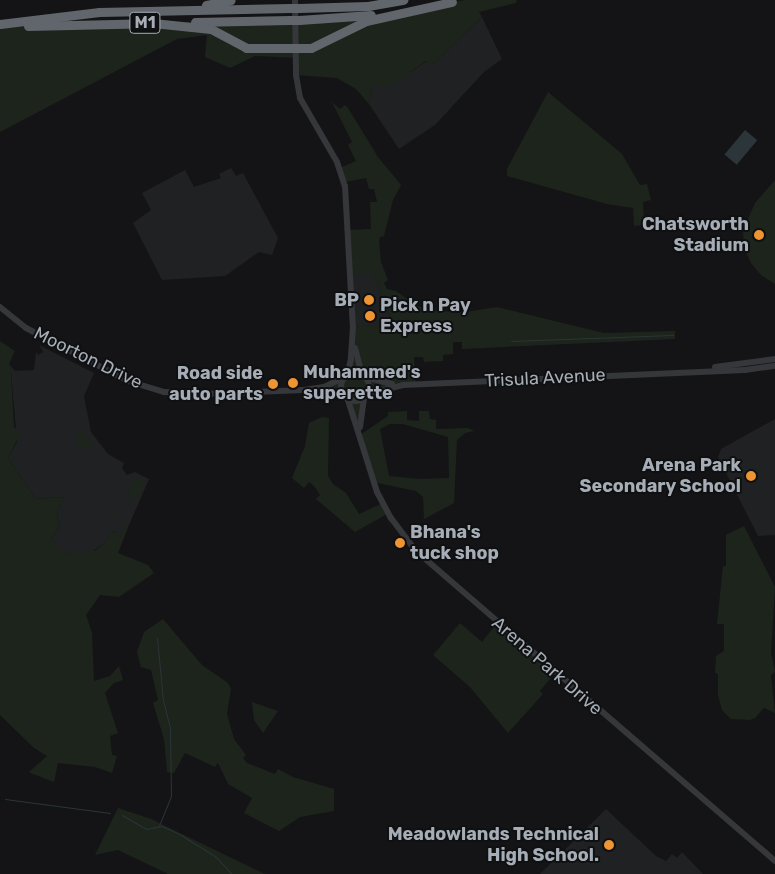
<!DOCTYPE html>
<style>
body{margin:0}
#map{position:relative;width:775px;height:874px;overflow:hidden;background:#141416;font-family:Rubik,sans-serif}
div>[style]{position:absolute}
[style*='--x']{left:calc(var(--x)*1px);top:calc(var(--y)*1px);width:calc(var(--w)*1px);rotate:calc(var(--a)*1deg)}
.built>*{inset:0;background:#202123}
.green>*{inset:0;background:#1c241c;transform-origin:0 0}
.water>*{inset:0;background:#2b353a;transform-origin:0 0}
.stream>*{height:1px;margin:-0.5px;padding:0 0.5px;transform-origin:0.5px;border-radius:0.5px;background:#2b353a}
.minor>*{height:6px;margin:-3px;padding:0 3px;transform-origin:3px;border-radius:3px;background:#35373b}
.minor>.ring{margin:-3px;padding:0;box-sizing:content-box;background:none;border:6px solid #35373b;border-radius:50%}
.highway>*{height:9px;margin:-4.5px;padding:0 4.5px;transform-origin:4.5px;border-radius:4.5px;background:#61666c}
.highway-bridge>*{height:9px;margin:-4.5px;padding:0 4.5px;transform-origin:4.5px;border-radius:4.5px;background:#61666c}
.dots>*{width:14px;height:14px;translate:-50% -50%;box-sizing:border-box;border:2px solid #0f1011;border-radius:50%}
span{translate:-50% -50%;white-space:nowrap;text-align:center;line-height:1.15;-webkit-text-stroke:4px #0f1011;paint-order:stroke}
.shield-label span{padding:1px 4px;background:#0f1011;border:1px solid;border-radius:4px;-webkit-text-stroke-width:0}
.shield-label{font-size:16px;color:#a6adb6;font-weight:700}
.poi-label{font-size:18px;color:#a6adb6;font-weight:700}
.right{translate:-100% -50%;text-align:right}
.left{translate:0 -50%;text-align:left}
.street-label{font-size:18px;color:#a6adb6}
</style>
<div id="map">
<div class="built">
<div style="clip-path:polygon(482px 17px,502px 59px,484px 72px,435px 125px,399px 149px,369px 104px,372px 85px,391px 85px,427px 61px,432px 65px)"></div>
<div style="clip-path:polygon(231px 168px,236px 176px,243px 173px,278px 238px,272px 255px,259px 252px,225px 276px,162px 280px,133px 223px,151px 210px,142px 193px,185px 170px,194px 187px,221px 178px,219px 174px)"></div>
<div style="clip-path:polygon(373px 272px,393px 324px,353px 327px,352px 274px)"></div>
<div style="clip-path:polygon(39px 345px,94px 373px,84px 396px,91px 432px,108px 454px,124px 463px,122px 468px,127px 475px,135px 472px,149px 479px,129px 525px,125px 524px,121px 535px,113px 531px,106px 542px,87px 555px,73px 555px,54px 548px,51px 540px,59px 528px,57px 513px,64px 497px,36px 499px,8px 458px,17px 442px,11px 371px,34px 370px,36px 352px,38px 355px,43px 352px)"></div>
<div style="clip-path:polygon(775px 419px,775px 535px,758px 536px,718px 457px,721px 449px)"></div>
<div style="clip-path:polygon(606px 809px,656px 856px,666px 861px,672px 854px,677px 858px,682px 852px,703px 874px,540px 874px)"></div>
</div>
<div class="green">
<div style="clip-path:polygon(465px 0,517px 0,516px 3px,479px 12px,482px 17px,432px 65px,426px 61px,391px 86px,372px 85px,369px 104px,356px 89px,337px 78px,296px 75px,296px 58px,255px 56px,230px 68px,205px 57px,207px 35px,177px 39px,0 132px,0 27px,364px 17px)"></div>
<div style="clip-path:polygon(548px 92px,622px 154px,640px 185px,647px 184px,651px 200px,643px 202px,644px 225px,634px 226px,633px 208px,607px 204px,507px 176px,507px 169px)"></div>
<div style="clip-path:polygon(evenodd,332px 102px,340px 109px,345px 105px,348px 108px,378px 157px,401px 185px,393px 200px,384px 236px,380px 237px,379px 242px,381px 262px,388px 280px,384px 283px,387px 289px,396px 291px,417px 306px,434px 311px,465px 312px,497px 307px,604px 333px,675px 331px,675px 339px,462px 349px,462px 342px,453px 342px,453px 354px,443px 355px,443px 361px,424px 362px,423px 357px,414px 357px,416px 385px,368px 395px,362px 408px,360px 435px,388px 416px,388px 412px,407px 411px,407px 420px,419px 421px,419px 411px,429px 411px,430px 419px,436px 420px,436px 429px,468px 428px,474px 431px,465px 433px,457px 440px,454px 503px,424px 519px,423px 497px,416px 491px,373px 482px,348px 400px,324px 392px,324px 387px,346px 376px,353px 327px,393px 323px,373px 273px,352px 274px,349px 230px,371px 229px,370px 202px,377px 202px,374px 189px,369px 189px,366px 178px,345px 182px,340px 168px,356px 161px,348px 145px,352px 142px,332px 102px,390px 424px,403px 424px,448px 437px,449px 478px,419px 479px,389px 476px,380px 429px,390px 424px)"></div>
<div style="clip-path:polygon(775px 180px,775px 284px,761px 275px,751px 263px,744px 248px,743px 230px,755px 203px)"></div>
<div style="clip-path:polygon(0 341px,15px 351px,9px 364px,15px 371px,11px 372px,14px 427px,21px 432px,8px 458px,36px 499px,64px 497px,57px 513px,59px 528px,51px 540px,57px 543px,55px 548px,73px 555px,75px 550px,87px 555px,89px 549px,94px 551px,106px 542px,111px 531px,121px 534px,125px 523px,129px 525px,118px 553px,148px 565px,154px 573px,119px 597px,100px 595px,86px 615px,92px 633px,94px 681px,110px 676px,119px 666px,123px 680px,114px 683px,105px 693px,118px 733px,110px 736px,112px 755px,117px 756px,112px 773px,95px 767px,58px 763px,54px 782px,33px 774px,29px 772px,47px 756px,34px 748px,0 715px)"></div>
<div style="clip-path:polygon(322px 417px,329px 418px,328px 476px,333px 484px,346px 493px,359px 514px,383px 503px,389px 513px,355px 532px,316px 499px,320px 495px,314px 486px,309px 482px,304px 488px,292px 478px,305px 446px,309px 423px)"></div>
<div style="left:82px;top:430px;width:19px;height:10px;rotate:55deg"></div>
<div style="left:135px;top:477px;width:11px;height:20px;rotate:22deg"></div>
<div style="clip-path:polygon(744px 526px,775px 587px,771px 653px,775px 672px,771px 675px,775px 713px,764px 708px,755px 718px,750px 720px,731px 719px,722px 710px,718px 695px,718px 674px,715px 673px,716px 656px,724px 651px,724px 624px,717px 624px,723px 566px,726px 566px,726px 535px)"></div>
<div style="clip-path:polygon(163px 619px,202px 665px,228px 683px,231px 689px,227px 714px,234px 739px,246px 755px,243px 758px,247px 763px,275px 774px,278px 769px,293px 777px,334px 789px,334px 811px,300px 817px,279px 831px,244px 813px,252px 798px,228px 784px,218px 763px,215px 767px,185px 753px,174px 773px,167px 772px,164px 739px,153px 703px,158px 700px,151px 670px,141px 667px,137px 652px,144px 632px)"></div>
<div style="clip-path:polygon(460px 623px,482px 642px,497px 623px,555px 673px,540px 691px,543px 694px,508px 733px,470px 687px,433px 655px)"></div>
<div style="clip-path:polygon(252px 702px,278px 711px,263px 733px,254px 720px)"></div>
<div style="clip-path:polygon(118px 808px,151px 819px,265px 874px,168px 874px,118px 850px,95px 855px)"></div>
</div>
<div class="water">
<div style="left:745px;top:130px;width:16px;height:32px;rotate:40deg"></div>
</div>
<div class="stream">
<div style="--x:511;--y:341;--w:162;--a:-2.1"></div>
<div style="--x:157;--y:638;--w:62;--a:84.5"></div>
<div style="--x:163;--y:700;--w:29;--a:76"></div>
<div style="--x:170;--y:728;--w:68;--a:89.2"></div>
<div style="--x:171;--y:796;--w:32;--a:112"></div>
<div style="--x:5;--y:799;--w:106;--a:7.6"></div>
<div style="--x:122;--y:815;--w:28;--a:30"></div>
<div style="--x:146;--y:829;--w:16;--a:-11"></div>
<div style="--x:162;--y:826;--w:21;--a:25"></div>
<div style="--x:181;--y:835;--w:40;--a:32"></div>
<div style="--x:215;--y:856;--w:25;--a:47"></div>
</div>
<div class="minor">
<div style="--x:295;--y:0;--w:75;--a:89.2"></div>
<div style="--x:296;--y:75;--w:23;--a:80"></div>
<div style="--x:300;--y:98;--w:74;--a:60"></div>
<div style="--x:337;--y:162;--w:25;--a:72"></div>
<div style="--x:345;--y:186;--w:141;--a:86.8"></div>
<div style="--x:353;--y:327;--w:32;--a:94"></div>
<div style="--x:351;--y:359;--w:17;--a:103"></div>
<div style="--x:0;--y:307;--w:33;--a:39"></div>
<div style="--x:26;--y:328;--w:59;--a:27.4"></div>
<div style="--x:78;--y:355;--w:56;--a:27.5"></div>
<div style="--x:128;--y:381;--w:38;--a:17"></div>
<div style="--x:164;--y:392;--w:40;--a:2.9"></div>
<div style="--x:204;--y:394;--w:100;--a:-2.3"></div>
<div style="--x:304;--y:390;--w:20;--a:-9"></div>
<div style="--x:324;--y:387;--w:23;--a:-25"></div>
<div style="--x:355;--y:348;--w:28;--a:75"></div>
<div style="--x:715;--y:367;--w:61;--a:-7.6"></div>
<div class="ring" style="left:341px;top:373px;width:22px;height:22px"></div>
<div style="--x:366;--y:377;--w:27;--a:15"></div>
<div style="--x:317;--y:391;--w:29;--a:12"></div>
<div style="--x:367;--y:394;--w:37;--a:-14"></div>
<div style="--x:403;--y:385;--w:342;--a:-2.5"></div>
<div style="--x:745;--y:370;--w:30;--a:-8"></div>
<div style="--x:348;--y:400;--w:96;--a:72.5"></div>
<div style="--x:377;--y:492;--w:30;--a:62"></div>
<div style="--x:391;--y:518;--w:41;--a:52.9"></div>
<div style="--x:416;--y:551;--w:474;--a:40.8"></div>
<div style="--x:360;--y:427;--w:29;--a:-82"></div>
</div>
<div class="highway">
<div style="--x:206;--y:5;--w:25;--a:-11"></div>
<div style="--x:299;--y:8;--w:69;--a:-1.7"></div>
<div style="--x:368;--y:6;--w:36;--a:-10"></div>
<div style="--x:299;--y:20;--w:72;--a:-4"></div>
<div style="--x:195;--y:22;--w:95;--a:-1.2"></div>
<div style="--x:153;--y:23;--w:58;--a:5.9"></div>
<div style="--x:211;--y:29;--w:40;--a:28"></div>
<div style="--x:246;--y:48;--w:65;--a:0"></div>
<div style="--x:311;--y:48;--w:61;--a:-26.1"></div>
<div style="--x:366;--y:21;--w:88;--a:-12.5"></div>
<div style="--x:0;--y:24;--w:100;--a:-6.9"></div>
<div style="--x:99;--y:12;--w:191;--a:-1.2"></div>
<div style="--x:28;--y:26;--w:129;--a:-1.3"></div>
</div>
<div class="highway-bridge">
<div style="--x:290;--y:8;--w:9;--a:0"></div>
<div style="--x:290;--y:20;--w:9;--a:0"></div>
</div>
<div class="dots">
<div style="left:759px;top:235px;background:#ef9433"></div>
<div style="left:369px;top:300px;background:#ef9433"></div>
<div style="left:370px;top:316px;background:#ef9433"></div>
<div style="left:293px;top:383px;background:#ef9433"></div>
<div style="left:273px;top:384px;background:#ef9433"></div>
<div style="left:751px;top:476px;background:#ef9433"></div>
<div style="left:400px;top:543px;background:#ef9433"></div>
<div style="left:609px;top:845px;background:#ef9433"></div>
</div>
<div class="shield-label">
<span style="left:145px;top:23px">M1</span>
</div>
<div class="poi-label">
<span class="right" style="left:749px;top:235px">Chatsworth<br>Stadium</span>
<span class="right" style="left:359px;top:300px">BP</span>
<span class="left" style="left:380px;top:316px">Pick n Pay<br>Express</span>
<span class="left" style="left:303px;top:383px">Muhammed's<br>superette</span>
<span class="right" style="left:263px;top:384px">Road side<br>auto parts</span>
<span class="right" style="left:741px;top:476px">Arena Park<br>Secondary School</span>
<span class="left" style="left:410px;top:543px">Bhana's<br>tuck shop</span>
<span class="right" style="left:599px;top:845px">Meadowlands Technical<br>High School.</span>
</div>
<div class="street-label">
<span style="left:88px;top:358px;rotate:26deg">Moorton Drive</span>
<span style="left:545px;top:378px;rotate:-3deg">Trisula Avenue</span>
<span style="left:547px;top:666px;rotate:41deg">Arena Park Drive</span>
</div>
</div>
